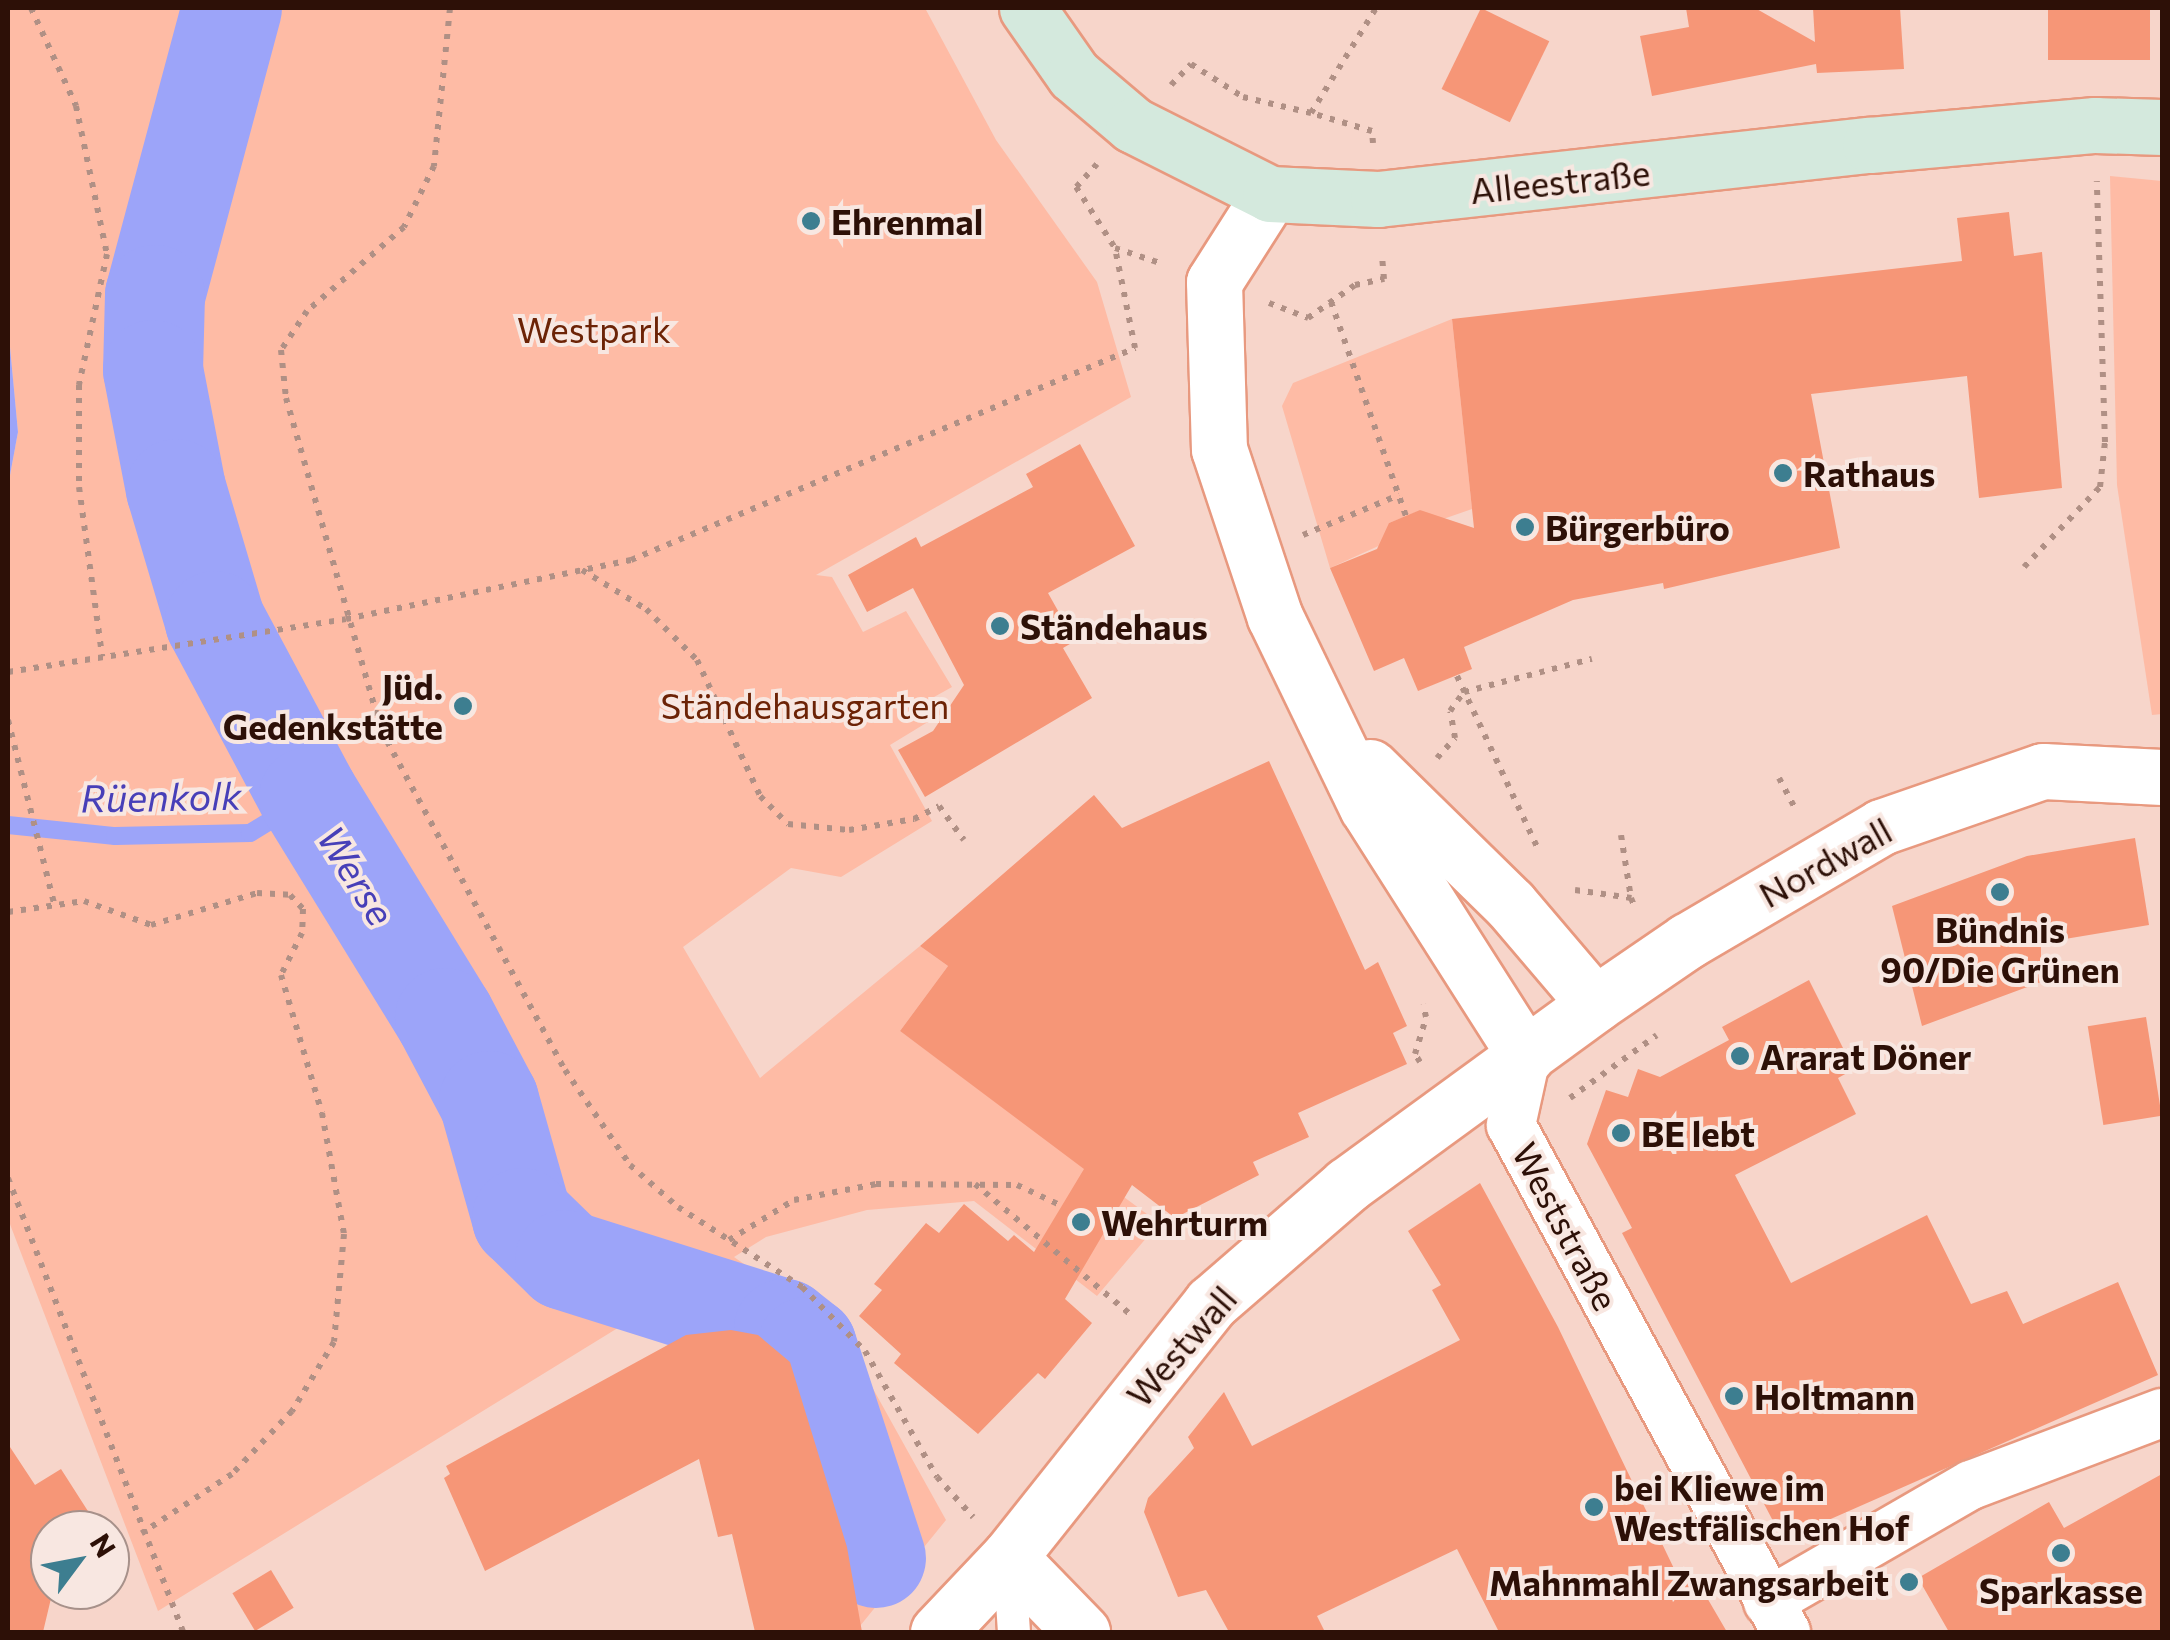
<!DOCTYPE html>
<meta charset="utf-8">
<style>
body{margin:0}
#map{position:relative;width:2170px;height:1640px;overflow:hidden;background:#f7d5ca;font-family:Commissioner,sans-serif}
div>[style]{position:absolute}
[style*='--x']{left:calc(var(--x)*1px);top:calc(var(--y)*1px);width:calc(var(--w)*1px);rotate:calc(var(--a)*1deg)}
.green>*{inset:0;background:#febba5}
.water>*{inset:0;background:#9ca4f9}
.stream>*{height:18px;margin:-9px;padding:0 9px;transform-origin:9px;border-radius:9px;background:#9ca4f9}
.river>*{height:100px;margin:-50px;padding:0 50px;transform-origin:50px;border-radius:50px;background:#9ca4f9}
.building>*{inset:0;background:#f69677;transform-origin:0 0}
.path>*{height:6px;margin-top:-3px;transform-origin:0;background:repeating-linear-gradient(90deg,#b09085 0 5px,transparent 0 13px)}
.roads{filter:drop-shadow(2px 0 #e8997f) drop-shadow(-2px 0 #e8997f) drop-shadow(0 2px #e8997f) drop-shadow(0 -2px #e8997f)}
.service>*{height:32px;margin:-16px;padding:0 16px;transform-origin:16px;border-radius:16px;background:#fff}
.pedestrian>*{height:48px;margin:-24px;padding:0 24px;transform-origin:24px;border-radius:24px;background:#fff}
.minor>*{height:55px;margin:-27.5px;padding:0 27.5px;transform-origin:27.5px;border-radius:27.5px;background:#fff}
.secondary>*{height:55px;margin:-27.5px;padding:0 27.5px;transform-origin:27.5px;border-radius:27.5px;background:#d4e9dd}
.dots>*{width:28px;height:28px;translate:-50% -50%;box-sizing:border-box;border:5px solid #f8e7e1;border-radius:50%}
span{translate:-50% -50%;white-space:nowrap;text-align:center;line-height:1.15;-webkit-text-stroke:8px #f8e7e1;paint-order:stroke}
.street-label{font-size:35px;color:#2d1007}
.poi-label{font-size:35px;color:#2d1007;font-weight:700}
.left{translate:0 -50%;text-align:left}
.right{translate:-100% -50%;text-align:right}
.park-label{font-size:35px;color:#6c2306}
.water-label{font-size:38px;color:#473fb8;font-style:italic}
.frame{position:absolute;inset:0;border:10px solid #2d1007;pointer-events:none}
.north{position:absolute;left:30px;top:1510px;width:100px;height:100px;box-sizing:border-box;background:#f8e7e1;border:2px solid #a7918a;border-radius:50%;rotate:58deg;font-size:28px;font-weight:700;line-height:40px;text-align:center;color:#2d1007}
.north::after{content:'';display:block;margin:auto;width:35px;height:45px;background:#3d7e90;clip-path:polygon(50% 0,100% 100%,50% 72%,0 100%)}
</style>
<div id="map">
<div class="green">
<div style="clip-path:polygon(8px 8px,925px 8px,996px 140px,1097px 282px,1131px 397px,816px 575px,832px 577px,863px 632px,906px 611px,952px 687px,934px 697px,941px 714px,890px 745px,932px 821px,841px 877px,791px 868px,683px 947px,760px 1078px,920px 946px,948px 966px,900px 1031px,1159px 1223px,1097px 1296px,974px 1201px,867px 1210px,766px 1237px,734px 1257px,801px 1304px,852px 1351px,946px 1520px,860px 1626px,847px 1547px,790px 1362px,758px 1335px,686px 1335px,634px 1318px,158px 1611px,8px 1219px,8px 486px,18px 432px,8px 326px)"></div>
<div style="clip-path:polygon(2110px 176px,2162px 181px,2162px 714px,2152px 715px,2117px 485px)"></div>
<div style="clip-path:polygon(1452px 319px,1472px 509px,1426px 525px,1421px 510px,1389px 523px,1396px 538px,1330px 568px,1282px 406px,1293px 383px)"></div>
</div>
<div class="water">
<div style="clip-path:polygon(8px 326px,18px 432px,8px 486px)"></div>
</div>
<div class="stream">
<div style="--x:8;--y:825;--w:108;--a:5.9"></div>
<div style="--x:115;--y:836;--w:135;--a:-1.3"></div>
<div style="--x:250;--y:833;--w:69;--a:-31.4"></div>
</div>
<div class="river">
<div style="--x:232;--y:8;--w:297;--a:105"></div>
<div style="--x:155;--y:295;--w:75;--a:91.5"></div>
<div style="--x:153;--y:370;--w:121;--a:79.1"></div>
<div style="--x:176;--y:489;--w:138;--a:73.5"></div>
<div style="--x:215;--y:621;--w:200;--a:61.9"></div>
<div style="--x:309;--y:797;--w:259;--a:58.4"></div>
<div style="--x:445;--y:1018;--w:94;--a:62.1"></div>
<div style="--x:489;--y:1101;--w:122;--a:74.2"></div>
<div style="--x:522;--y:1218;--w:60;--a:44.3"></div>
<div style="--x:565;--y:1260;--w:230;--a:17.5"></div>
<div style="--x:784;--y:1329;--w:29;--a:38"></div>
<div style="--x:807;--y:1347;--w:222;--a:71.9"></div>
</div>
<div class="building">
<div style="left:1481px;top:8px;width:76px;height:90px;rotate:26deg"></div>
<div style="clip-path:polygon(1686px 8px,1755px 8px,1815px 42px,1813px 8px,1900px 8px,1904px 69px,1817px 73px,1816px 64px,1652px 96px,1640px 36px,1689px 27px)"></div>
<div style="left:2048px;top:8px;width:102px;height:52px"></div>
<div style="clip-path:polygon(2009px 212px,2014px 256px,2042px 252px,2062px 488px,1979px 498px,1967px 376px,1811px 394px,1840px 548px,1664px 589px,1663px 583px,1573px 600px,1464px 647px,1472px 669px,1418px 691px,1404px 658px,1374px 671px,1330px 568px,1377px 549px,1389px 523px,1420px 510px,1474px 528px,1452px 319px,1962px 261px,1957px 218px)"></div>
<div style="clip-path:polygon(1080px 444px,1135px 546px,1048px 593px,1075px 641px,1063px 648px,1092px 698px,925px 797px,898px 750px,933px 731px,964px 685px,913px 588px,867px 612px,848px 575px,916px 537px,921px 547px,1033px 487px,1026px 474px)"></div>
<div style="clip-path:polygon(1269px 761px,1365px 970px,1378px 962px,1407px 1026px,1393px 1033px,1407px 1064px,1298px 1113px,1309px 1137px,1253px 1162px,1259px 1175px,1175px 1218px,1132px 1185px,1065px 1299px,1092px 1323px,1045px 1379px,1038px 1373px,978px 1434px,894px 1363px,901px 1354px,859px 1316px,882px 1290px,874px 1284px,926px 1223px,939px 1233px,964px 1204px,1008px 1241px,1014px 1235px,1034px 1252px,1084px 1169px,900px 1031px,948px 966px,920px 946px,1094px 795px,1122px 828px)"></div>
<div style="clip-path:polygon(2135px 838px,2149px 925px,2041px 943px,2041px 982px,1922px 1026px,1892px 906px,2027px 856px)"></div>
<div style="clip-path:polygon(1809px 980px,1847px 1056px,1847px 1073px,1838px 1078px,1856px 1114px,1735px 1175px,1791px 1283px,1927px 1215px,1971px 1304px,2007px 1291px,2023px 1324px,2118px 1282px,2158px 1375px,1783px 1540px,1622px 1233px,1632px 1228px,1587px 1144px,1606px 1090px,1628px 1097px,1638px 1069px,1660px 1077px,1729px 1040px,1722px 1027px)"></div>
<div style="left:2146px;top:1017px;width:100px;height:59px;rotate:81deg"></div>
<div style="clip-path:polygon(1480px 1183px,1558px 1327px,1679px 1579px,1692px 1572px,1727px 1632px,1499px 1632px,1457px 1549px,1317px 1616px,1325px 1632px,1229px 1632px,1206px 1590px,1178px 1597px,1144px 1512px,1148px 1498px,1194px 1448px,1188px 1437px,1224px 1392px,1252px 1446px,1460px 1340px,1432px 1290px,1441px 1285px,1408px 1231px)"></div>
<div style="clip-path:polygon(731px 1330px,758px 1335px,790px 1362px,847px 1547px,862px 1632px,755px 1632px,732px 1534px,718px 1537px,699px 1459px,485px 1571px,444px 1478px,450px 1474px,446px 1466px,686px 1335px)"></div>
<div style="clip-path:polygon(8px 1444px,35px 1485px,61px 1469px,93px 1519px,75px 1530px,50px 1530px,53px 1590px,43px 1632px,8px 1632px)"></div>
<div style="clip-path:polygon(2162px 1474px,2162px 1632px,1949px 1632px,1918px 1578px,2049px 1502px,2064px 1528px)"></div>
<div style="left:271px;top:1570px;width:44px;height:45px;rotate:59deg"></div>
</div>
<div class="path">
<div style="--x:31;--y:8;--w:108;--a:65.3"></div>
<div style="--x:76;--y:106;--w:151;--a:78.2"></div>
<div style="--x:107;--y:254;--w:134;--a:102.1"></div>
<div style="--x:79;--y:385;--w:102;--a:90"></div>
<div style="--x:79;--y:487;--w:171;--a:82.2"></div>
<div style="--x:450;--y:8;--w:159;--a:95.8"></div>
<div style="--x:434;--y:166;--w:68;--a:116.2"></div>
<div style="--x:404;--y:227;--w:128;--a:139.1"></div>
<div style="--x:307;--y:311;--w:47;--a:123.7"></div>
<div style="--x:281;--y:350;--w:48;--a:84.1"></div>
<div style="--x:286;--y:398;--w:345;--a:74"></div>
<div style="--x:381;--y:730;--w:387;--a:61.6"></div>
<div style="--x:565;--y:1070;--w:115;--a:55.6"></div>
<div style="--x:630;--y:1165;--w:64;--a:41.2"></div>
<div style="--x:678;--y:1207;--w:148;--a:32.8"></div>
<div style="--x:802;--y:1287;--w:90;--a:45.5"></div>
<div style="--x:865;--y:1351;--w:145;--a:60.3"></div>
<div style="--x:937;--y:1477;--w:54;--a:48"></div>
<div style="--x:1171;--y:85;--w:29;--a:-46"></div>
<div style="--x:1191;--y:64;--w:62;--a:32.4"></div>
<div style="--x:1243;--y:97;--w:70;--a:13.2"></div>
<div style="--x:1373;--y:143;--w:12;--a:-95"></div>
<div style="--x:1372;--y:131;--w:64;--a:-163.6"></div>
<div style="--x:1311;--y:113;--w:123;--a:-58.2"></div>
<div style="--x:1097;--y:164;--w:31;--a:132"></div>
<div style="--x:1076;--y:187;--w:72;--a:57.4"></div>
<div style="--x:1331;--y:302;--w:227;--a:70.7"></div>
<div style="--x:1269;--y:303;--w:42;--a:21"></div>
<div style="--x:1308;--y:318;--w:57;--a:-35.1"></div>
<div style="--x:1355;--y:285;--w:30;--a:-12"></div>
<div style="--x:1384;--y:279;--w:24;--a:-95"></div>
<div style="--x:1303;--y:535;--w:104;--a:-22.6"></div>
<div style="--x:2024;--y:567;--w:110;--a:-46.5"></div>
<div style="--x:2100;--y:487;--w:45;--a:-83.7"></div>
<div style="--x:2105;--y:442;--w:261;--a:-91.8"></div>
<div style="--x:582;--y:570;--w:75;--a:31.4"></div>
<div style="--x:646;--y:609;--w:72;--a:45"></div>
<div style="--x:697;--y:660;--w:150;--a:65.1"></div>
<div style="--x:760;--y:796;--w:40;--a:45"></div>
<div style="--x:788;--y:824;--w:61;--a:5.6"></div>
<div style="--x:849;--y:830;--w:66;--a:-9.6"></div>
<div style="--x:914;--y:819;--w:28;--a:-27"></div>
<div style="--x:939;--y:806;--w:42;--a:53.7"></div>
<div style="--x:8;--y:672;--w:342;--a:-8.9"></div>
<div style="--x:346;--y:619;--w:291;--a:-11.7"></div>
<div style="--x:631;--y:560;--w:547;--a:-22.81"></div>
<div style="--x:1135;--y:348;--w:102;--a:-101.3"></div>
<div style="--x:1115;--y:248;--w:51;--a:18.4"></div>
<div style="--x:1457;--y:676;--w:193;--a:64.9"></div>
<div style="--x:8;--y:720;--w:193;--a:75.9"></div>
<div style="--x:1437;--y:758;--w:27;--a:-48"></div>
<div style="--x:1455;--y:738;--w:27;--a:-100"></div>
<div style="--x:1450;--y:711;--w:24;--a:-54"></div>
<div style="--x:1464;--y:692;--w:132;--a:-14.5"></div>
<div style="--x:1779;--y:778;--w:38;--a:62"></div>
<div style="--x:1621;--y:835;--w:64;--a:81"></div>
<div style="--x:1575;--y:890;--w:57;--a:8.1"></div>
<div style="--x:1631;--y:898;--w:11;--a:68"></div>
<div style="--x:8;--y:912;--w:77;--a:-8.2"></div>
<div style="--x:84;--y:901;--w:71;--a:19.7"></div>
<div style="--x:151;--y:925;--w:111;--a:-16.8"></div>
<div style="--x:257;--y:893;--w:33;--a:3"></div>
<div style="--x:290;--y:895;--w:19;--a:47"></div>
<div style="--x:303;--y:909;--w:24;--a:92"></div>
<div style="--x:302;--y:933;--w:47;--a:116.6"></div>
<div style="--x:281;--y:975;--w:144;--a:73.5"></div>
<div style="--x:322;--y:1113;--w:123;--a:79.7"></div>
<div style="--x:344;--y:1234;--w:108;--a:95.3"></div>
<div style="--x:334;--y:1342;--w:81;--a:121.3"></div>
<div style="--x:292;--y:1411;--w:87;--a:133.6"></div>
<div style="--x:232;--y:1474;--w:108;--a:146.8"></div>
<div style="--x:1420;--y:1062;--w:9;--a:-122"></div>
<div style="--x:1415;--y:1054;--w:39;--a:-73"></div>
<div style="--x:1426;--y:1017;--w:13;--a:-103"></div>
<div style="--x:1570;--y:1098;--w:107;--a:-35.9"></div>
<div style="--x:8;--y:1178;--w:487;--a:68.9"></div>
<div style="--x:975;--y:1184;--w:202;--a:40"></div>
<div style="--x:729;--y:1240;--w:76;--a:-31.6"></div>
<div style="--x:794;--y:1200;--w:84;--a:-11"></div>
<div style="--x:876;--y:1184;--w:141;--a:0.4"></div>
<div style="--x:1017;--y:1185;--w:50;--a:25"></div>
</div>
<div class="roads">
<div class="service">
<div style="--x:1009;--y:1557;--w:75;--a:86.2"></div>
</div>
<div class="pedestrian">
<div style="--x:1526;--y:1057;--w:70;--a:102.4"></div>
<div style="--x:1511;--y:1125;--w:577;--a:61.52"></div>
<div style="--x:1768;--y:1602;--w:234;--a:-30"></div>
<div style="--x:1971;--y:1485;--w:204;--a:-20.7"></div>
</div>
<div class="minor">
<div style="--x:1270;--y:194;--w:104;--a:122.5"></div>
<div style="--x:1214;--y:282;--w:167;--a:88.3"></div>
<div style="--x:1219;--y:449;--w:177;--a:71.6"></div>
<div style="--x:1275;--y:617;--w:211;--a:64.2"></div>
<div style="--x:1367;--y:807;--w:296;--a:57.5"></div>
<div style="--x:1370;--y:767;--w:196;--a:44.4"></div>
<div style="--x:1510;--y:904;--w:131;--a:49.6"></div>
<div style="--x:1009;--y:1557;--w:105;--a:45.8"></div>
<div style="--x:938;--y:1632;--w:103;--a:-46.6"></div>
<div style="--x:1009;--y:1557;--w:325;--a:-51.5"></div>
<div style="--x:1211;--y:1303;--w:180;--a:-40.9"></div>
<div style="--x:1347;--y:1185;--w:307;--a:-36.1"></div>
<div style="--x:1595;--y:1004;--w:112;--a:-34.4"></div>
<div style="--x:1687;--y:941;--w:225;--a:-30.4"></div>
<div style="--x:1881;--y:827;--w:171;--a:-19.1"></div>
<div style="--x:2043;--y:771;--w:119;--a:2.9"></div>
</div>
<div class="secondary">
<div style="--x:1027;--y:8;--w:82;--a:55"></div>
<div style="--x:1074;--y:75;--w:77;--a:40.3"></div>
<div style="--x:1133;--y:125;--w:153;--a:26.7"></div>
<div style="--x:1270;--y:194;--w:108;--a:2.7"></div>
<div style="--x:1378;--y:199;--w:495;--a:-6.3"></div>
<div style="--x:1870;--y:145;--w:226;--a:-5.1"></div>
<div style="--x:2095;--y:125;--w:67;--a:1.7"></div>
</div>
</div>
<div class="dots">
<div style="left:811px;top:221px;background:#3d7e90"></div>
<div style="left:1783px;top:473px;background:#3d7e90"></div>
<div style="left:1525px;top:527px;background:#3d7e90"></div>
<div style="left:1000px;top:626px;background:#3d7e90"></div>
<div style="left:463px;top:706px;background:#3d7e90"></div>
<div style="left:2000px;top:892px;background:#3d7e90"></div>
<div style="left:1740px;top:1056px;background:#3d7e90"></div>
<div style="left:1621px;top:1133px;background:#3d7e90"></div>
<div style="left:1081px;top:1222px;background:#3d7e90"></div>
<div style="left:1734px;top:1396px;background:#3d7e90"></div>
<div style="left:1594px;top:1507px;background:#3d7e90"></div>
<div style="left:2061px;top:1553px;background:#3d7e90"></div>
<div style="left:1909px;top:1582px;background:#3d7e90"></div>
</div>
<div class="street-label">
<span style="left:1560px;top:181px;rotate:-6deg">Alleestraße</span>
<span style="left:1825px;top:862px;rotate:-29deg">Nordwall</span>
<span style="left:1566px;top:1226px;rotate:62deg">Weststraße</span>
<span style="left:1181px;top:1346px;rotate:-49deg">Westwall</span>
</div>
<div class="poi-label">
<span class="left" style="left:831px;top:221px">Ehrenmal</span>
<span class="left" style="left:1803px;top:473px">Rathaus</span>
<span class="left" style="left:1545px;top:527px">Bürgerbüro</span>
<span class="left" style="left:1020px;top:626px">Ständehaus</span>
<span class="right" style="left:443px;top:706px">Jüd.<br>Gedenkstätte</span>
<span style="left:2000px;top:949px">Bündnis<br>90/Die Grünen</span>
<span class="left" style="left:1760px;top:1056px">Ararat Döner</span>
<span class="left" style="left:1641px;top:1133px">BE lebt</span>
<span class="left" style="left:1101px;top:1222px">Wehrturm</span>
<span class="left" style="left:1754px;top:1396px">Holtmann</span>
<span class="left" style="left:1614px;top:1507px">bei Kliewe im<br>Westfälischen Hof</span>
<span class="right" style="left:1889px;top:1582px">Mahnmahl Zwangsarbeit</span>
<span style="left:2061px;top:1590px">Sparkasse</span>
</div>
<div class="park-label">
<span style="left:594px;top:329px">Westpark</span>
<span style="left:805px;top:705px">Ständehausgarten</span>
</div>
<div class="water-label">
<span style="left:161px;top:796px;rotate:-1deg">Rüenkolk</span>
<span style="left:357px;top:875px;rotate:58deg">Werse</span>
</div>
<div class="frame"></div>
<div class="north">N</div>
</div>
